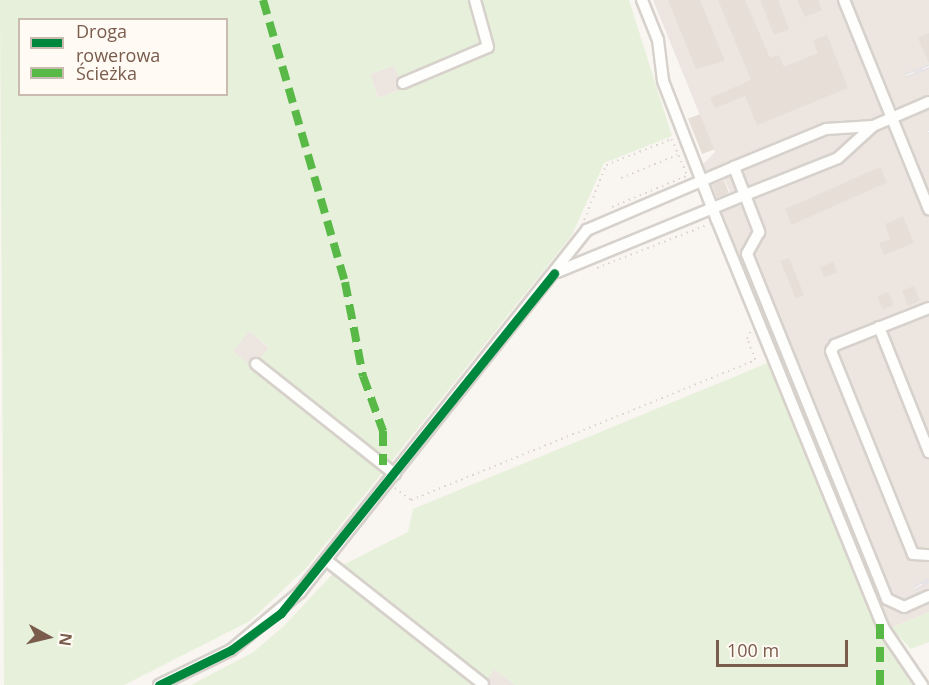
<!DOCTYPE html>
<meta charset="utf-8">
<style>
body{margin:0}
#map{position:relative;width:929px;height:685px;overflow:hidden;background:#f9f5f0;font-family:"Open Sans",sans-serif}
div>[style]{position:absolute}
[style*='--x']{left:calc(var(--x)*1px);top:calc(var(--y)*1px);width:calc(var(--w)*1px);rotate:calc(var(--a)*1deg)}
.industrial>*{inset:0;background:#ede5e0;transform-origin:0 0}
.green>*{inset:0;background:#e7f0db}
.building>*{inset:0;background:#e6ded7;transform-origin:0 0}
.path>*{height:1.5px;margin-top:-0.75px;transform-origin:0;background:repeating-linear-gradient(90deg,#dcd5d0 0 1.5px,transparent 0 6px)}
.roads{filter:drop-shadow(2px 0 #d7d1cb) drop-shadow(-2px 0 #d7d1cb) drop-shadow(0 2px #d7d1cb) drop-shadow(0 -2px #d7d1cb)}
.minor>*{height:10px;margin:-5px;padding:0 5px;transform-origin:5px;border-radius:5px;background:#fefefd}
.rail>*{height:5px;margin-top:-2.5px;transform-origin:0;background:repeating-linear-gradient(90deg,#fffaf3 0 9px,#e6e3e7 0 18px);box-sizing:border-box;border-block:2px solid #e6e3e7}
.quiet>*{height:8px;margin-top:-4px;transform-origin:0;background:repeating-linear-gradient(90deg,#58b947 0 15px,transparent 0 23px)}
.cycleway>*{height:9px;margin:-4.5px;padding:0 4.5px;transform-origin:4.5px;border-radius:4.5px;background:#00873e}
span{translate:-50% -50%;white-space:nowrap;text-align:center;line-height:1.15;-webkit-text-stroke:4.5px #fffaf3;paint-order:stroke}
.legend{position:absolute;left:18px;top:18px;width:210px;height:78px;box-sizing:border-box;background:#fffaf3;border:2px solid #cabbb1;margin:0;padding:8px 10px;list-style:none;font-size:18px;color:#7a5c4d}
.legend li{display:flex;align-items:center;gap:12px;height:30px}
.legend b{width:30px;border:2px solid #cabbb1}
.north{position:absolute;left:18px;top:607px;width:60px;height:60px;-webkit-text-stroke:4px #fffaf3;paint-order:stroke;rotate:98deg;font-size:16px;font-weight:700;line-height:24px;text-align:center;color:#7a5c4d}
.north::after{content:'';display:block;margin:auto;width:21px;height:27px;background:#7a5c4d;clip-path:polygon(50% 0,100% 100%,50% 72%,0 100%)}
.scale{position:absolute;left:716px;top:640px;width:132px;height:27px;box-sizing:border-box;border:3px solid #7a5c4d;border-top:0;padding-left:8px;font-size:18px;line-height:21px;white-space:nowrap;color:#7a5c4d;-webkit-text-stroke:4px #fffaf3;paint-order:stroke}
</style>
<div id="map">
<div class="industrial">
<div style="clip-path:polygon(653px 0,929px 0,929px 612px,891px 628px,721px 210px,731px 195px,724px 178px,713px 182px,702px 165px,715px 152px)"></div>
<div style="clip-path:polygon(394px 66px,405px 88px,378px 98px,370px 74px)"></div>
<div style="left:249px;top:331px;width:26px;height:26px;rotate:40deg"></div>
<div style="clip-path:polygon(495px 669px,515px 685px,482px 685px)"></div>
</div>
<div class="green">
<div style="clip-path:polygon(evenodd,0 0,629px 0,672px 136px,604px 163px,572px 235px,307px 567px,250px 621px,124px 685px,4px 685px,0 0,20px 20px,226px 20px,226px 94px,20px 94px,20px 20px,0 0,394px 66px,405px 88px,378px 98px,370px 74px,394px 66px,0 0,249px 331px,269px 347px,253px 367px,233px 352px,249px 331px)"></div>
<div style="clip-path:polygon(770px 362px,886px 645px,915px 685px,515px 685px,495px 669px,482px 685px,191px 685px,252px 653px,284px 626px,339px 567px,408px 532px,413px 509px)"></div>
<div style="clip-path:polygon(929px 612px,929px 642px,911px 649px,891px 628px)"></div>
</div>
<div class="building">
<div style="clip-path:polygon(668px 0,700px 0,725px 61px,696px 69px)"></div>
<div style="clip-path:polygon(718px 0,745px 0,770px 58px,779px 55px,784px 67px,818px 53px,813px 40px,827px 35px,848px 88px,757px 125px,745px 96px,715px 108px,710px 98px,751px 80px)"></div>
<div style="clip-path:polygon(760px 0,778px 0,789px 29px,774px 35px)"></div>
<div style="clip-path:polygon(797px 0,818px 0,822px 10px,805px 17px)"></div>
<div style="clip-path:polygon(929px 33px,929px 63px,918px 38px)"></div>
<div style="left:700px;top:114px;width:38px;height:13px;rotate:68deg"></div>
<div style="left:880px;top:167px;width:17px;height:104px;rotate:66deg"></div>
<div style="left:724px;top:180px;width:14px;height:13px;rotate:69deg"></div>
<div style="clip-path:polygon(903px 216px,914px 243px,884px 255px,879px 243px,890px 239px,885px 224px)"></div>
<div style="left:789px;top:258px;width:40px;height:9px;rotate:68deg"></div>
<div style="left:833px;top:262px;width:11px;height:14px;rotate:68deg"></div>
<div style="left:914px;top:286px;width:16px;height:13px;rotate:68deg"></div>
<div style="left:888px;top:292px;width:14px;height:12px;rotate:65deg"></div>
</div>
<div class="path">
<div style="--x:621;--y:178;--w:61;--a:-22.3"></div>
<div style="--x:612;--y:207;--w:80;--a:-22.7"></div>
<div style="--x:584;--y:220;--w:59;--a:-68.2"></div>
<div style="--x:606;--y:165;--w:71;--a:-21.5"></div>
<div style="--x:672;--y:139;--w:41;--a:67.2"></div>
<div style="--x:597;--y:268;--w:120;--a:-21.4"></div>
<div style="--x:395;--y:488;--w:20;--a:37"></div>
<div style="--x:411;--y:500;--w:371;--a:-22.1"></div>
<div style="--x:755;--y:360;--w:22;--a:-111"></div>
<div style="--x:747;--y:339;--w:11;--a:-68"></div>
</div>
<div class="roads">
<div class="minor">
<div style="--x:642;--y:0;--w:43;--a:68.2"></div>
<div style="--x:658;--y:40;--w:41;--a:83"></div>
<div style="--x:663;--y:81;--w:149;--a:68.8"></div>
<div style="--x:717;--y:220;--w:442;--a:67.8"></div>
<div style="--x:884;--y:629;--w:68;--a:55.8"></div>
<div style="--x:844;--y:0;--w:226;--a:67.9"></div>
<div style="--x:403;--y:83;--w:92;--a:-23"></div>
<div style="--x:488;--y:47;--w:49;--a:-105.5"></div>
<div style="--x:873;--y:126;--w:47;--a:176.3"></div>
<div style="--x:826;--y:129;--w:100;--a:157.6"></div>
<div style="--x:734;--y:167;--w:30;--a:69"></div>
<div style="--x:745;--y:195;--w:100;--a:-21.7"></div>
<div style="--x:838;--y:158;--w:47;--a:-42.4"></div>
<div style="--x:873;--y:126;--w:61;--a:-23.2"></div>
<div style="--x:557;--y:272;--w:203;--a:-22.3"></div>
<div style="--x:745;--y:195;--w:40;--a:69"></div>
<div style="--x:759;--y:232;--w:25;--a:119"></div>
<div style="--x:747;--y:254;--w:372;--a:67.9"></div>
<div style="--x:887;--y:599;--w:19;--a:25"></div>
<div style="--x:904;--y:607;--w:27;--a:-24"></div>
<div style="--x:929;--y:308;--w:101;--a:158.5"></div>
<div style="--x:835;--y:345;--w:7;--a:124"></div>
<div style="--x:831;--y:351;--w:219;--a:68"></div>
<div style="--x:913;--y:554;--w:16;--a:4"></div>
<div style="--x:879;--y:327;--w:135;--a:68.2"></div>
<div style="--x:256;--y:364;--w:177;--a:38.4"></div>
<div style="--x:326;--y:560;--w:200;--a:38.3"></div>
<div style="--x:159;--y:685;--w:80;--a:-25.9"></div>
<div style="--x:231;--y:650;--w:90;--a:-40"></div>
<div style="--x:300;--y:592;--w:462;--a:-51.6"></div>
<div style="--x:587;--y:230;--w:160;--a:-23.2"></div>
</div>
</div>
<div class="rail">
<div style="--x:906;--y:75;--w:25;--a:-21"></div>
<div style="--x:928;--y:131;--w:1;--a:0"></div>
<div style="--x:914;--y:588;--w:17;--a:-28"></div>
</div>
<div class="quiet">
<div style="--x:263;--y:0;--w:294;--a:73.8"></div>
<div style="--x:345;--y:282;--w:96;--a:79.2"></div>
<div style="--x:363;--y:376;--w:59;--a:70"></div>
<div style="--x:383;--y:431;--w:34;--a:90"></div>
<div style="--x:880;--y:685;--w:67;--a:-90"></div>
</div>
<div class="cycleway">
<div style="--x:159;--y:685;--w:80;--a:-25.9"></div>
<div style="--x:231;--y:650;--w:62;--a:-36.5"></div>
<div style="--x:281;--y:613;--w:436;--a:-51.2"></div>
</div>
<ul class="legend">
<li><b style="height:8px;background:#00873e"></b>Droga rowerowa</li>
<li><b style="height:8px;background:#58b947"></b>Ścieżka</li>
</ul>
<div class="north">N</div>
<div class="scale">100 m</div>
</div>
